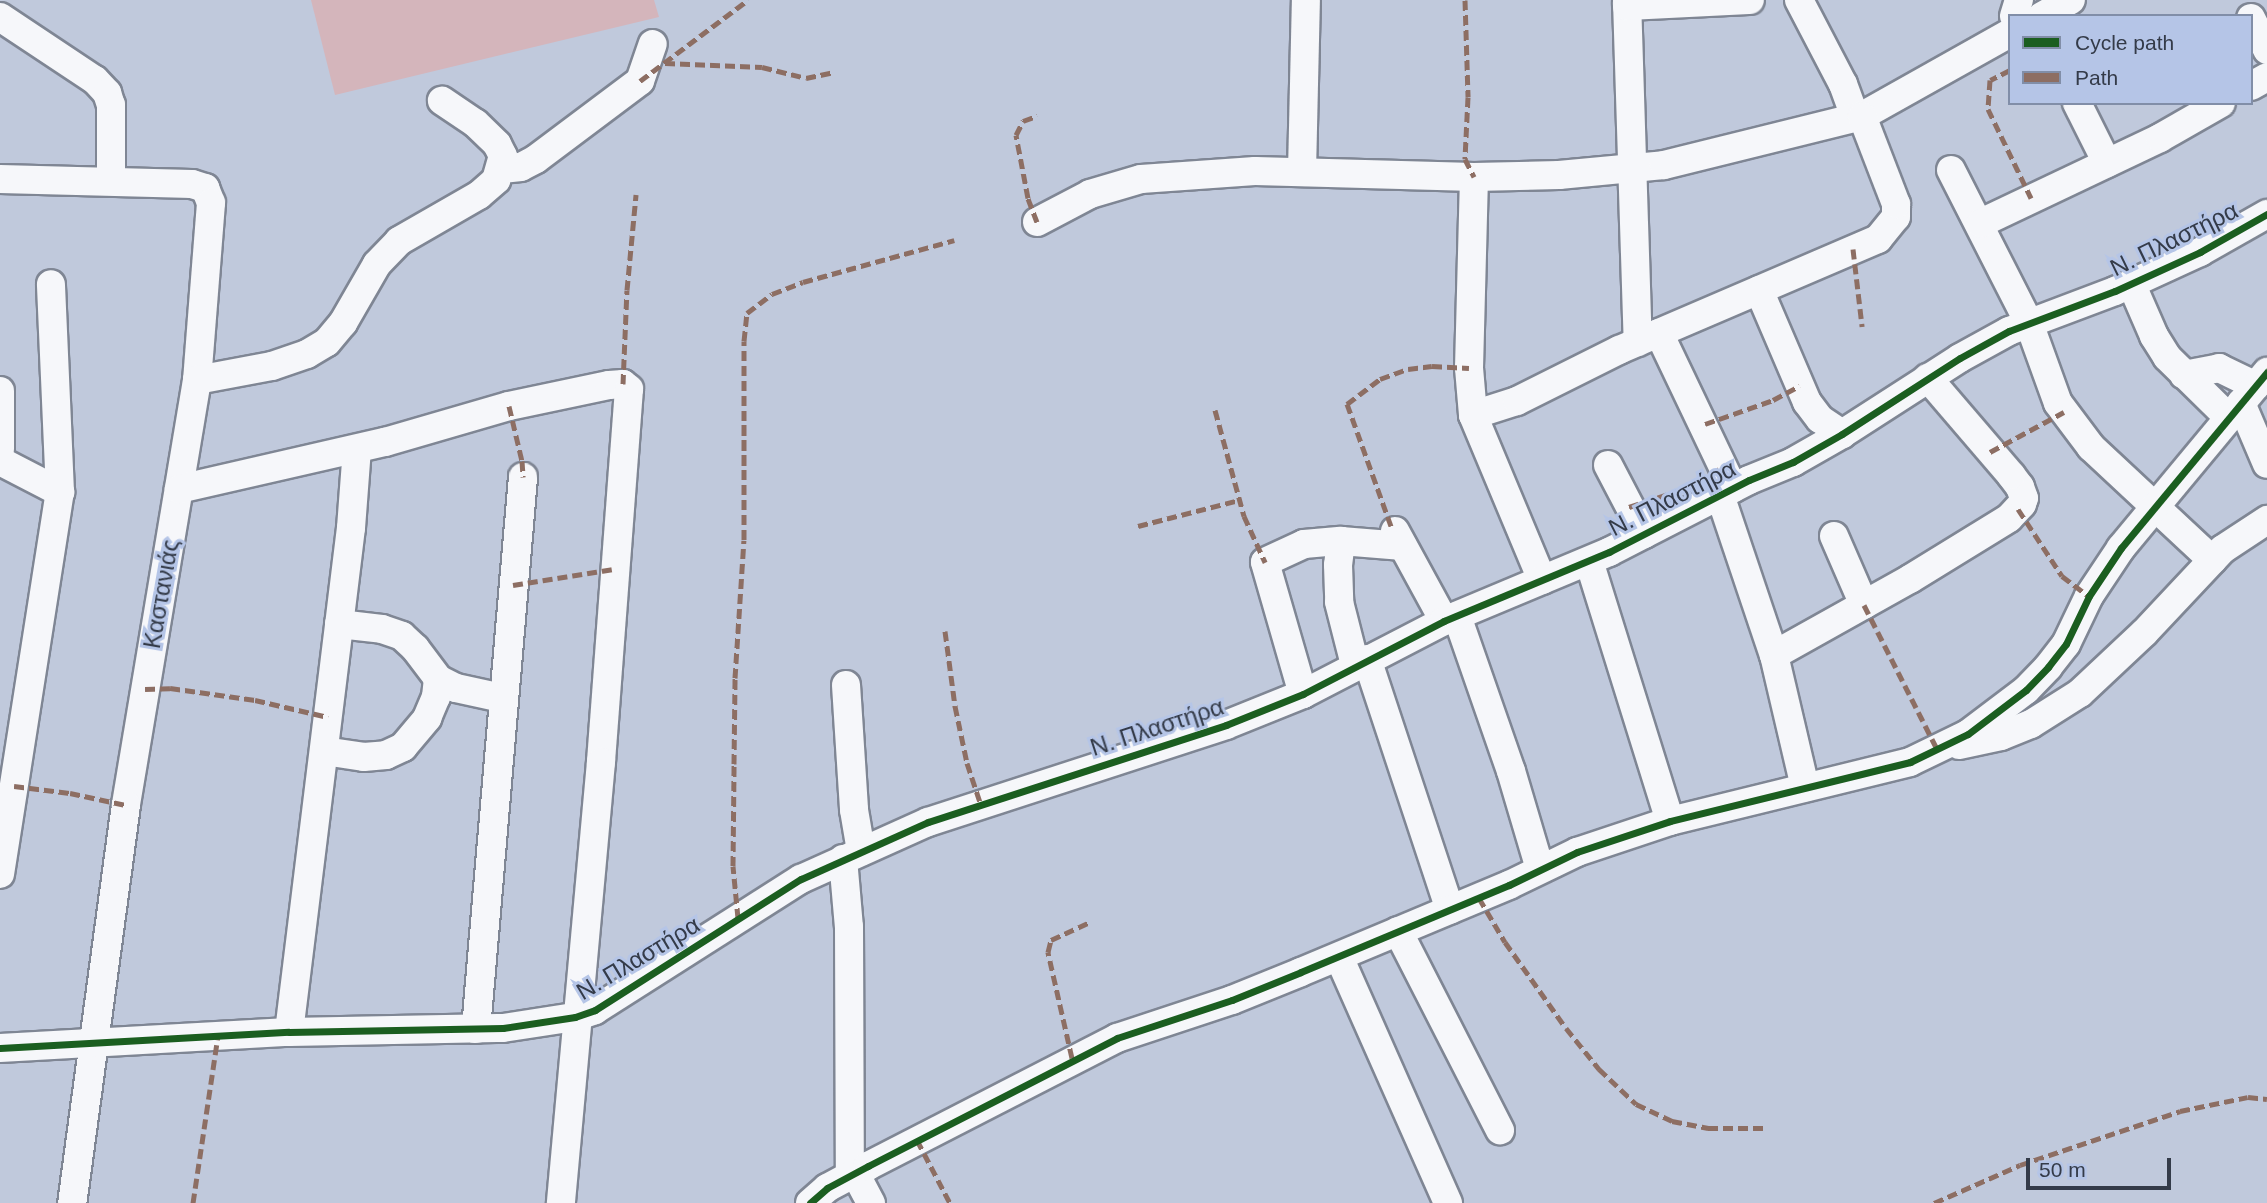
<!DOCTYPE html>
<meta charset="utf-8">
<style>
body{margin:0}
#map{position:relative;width:2267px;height:1203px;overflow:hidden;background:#c0c9dc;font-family:Arial,sans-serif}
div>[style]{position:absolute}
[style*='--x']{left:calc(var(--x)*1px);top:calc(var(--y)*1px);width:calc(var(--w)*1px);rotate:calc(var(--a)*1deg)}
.green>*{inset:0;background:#d4b5bb}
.roads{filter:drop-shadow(2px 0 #7f8694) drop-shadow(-2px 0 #7f8694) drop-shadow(0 2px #7f8694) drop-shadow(0 -2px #7f8694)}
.minor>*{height:28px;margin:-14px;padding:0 14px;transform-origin:14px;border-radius:14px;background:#f6f7fa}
.quiet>*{height:5px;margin-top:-2.5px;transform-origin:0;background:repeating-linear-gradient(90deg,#8d6e63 0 10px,transparent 0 15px)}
.cycleway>*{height:7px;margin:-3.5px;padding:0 3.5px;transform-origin:3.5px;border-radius:3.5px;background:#1b5e20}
span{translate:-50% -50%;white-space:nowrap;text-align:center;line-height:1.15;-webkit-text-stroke:6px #b5c5e7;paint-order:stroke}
.street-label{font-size:24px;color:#343b49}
.legend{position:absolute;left:2008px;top:14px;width:245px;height:91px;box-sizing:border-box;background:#b5c5e7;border:2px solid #818ea8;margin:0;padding:9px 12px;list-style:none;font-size:21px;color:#343b49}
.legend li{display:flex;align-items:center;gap:14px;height:35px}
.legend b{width:35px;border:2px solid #818ea8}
.scale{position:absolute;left:2026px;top:1158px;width:145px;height:32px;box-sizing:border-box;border:4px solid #343b49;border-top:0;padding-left:9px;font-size:21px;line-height:24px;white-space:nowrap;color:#343b49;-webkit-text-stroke:5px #b5c5e7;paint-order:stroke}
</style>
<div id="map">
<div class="green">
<div style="clip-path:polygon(311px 0,654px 0,659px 17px,335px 95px)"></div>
</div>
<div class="roads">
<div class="minor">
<div style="--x:1627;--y:0;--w:342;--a:88.2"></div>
<div style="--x:1799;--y:0;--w:95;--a:62.4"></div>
<div style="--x:1843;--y:84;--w:35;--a:70"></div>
<div style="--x:1627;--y:6;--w:123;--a:-2.8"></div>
<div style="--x:2014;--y:16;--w:17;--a:-73"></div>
<div style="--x:2042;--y:16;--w:33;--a:-29"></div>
<div style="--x:0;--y:17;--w:114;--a:33.6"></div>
<div style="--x:95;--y:80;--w:18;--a:47"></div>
<div style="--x:107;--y:93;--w:13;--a:72"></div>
<div style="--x:111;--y:105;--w:76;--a:90"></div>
<div style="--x:2251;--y:18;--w:36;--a:63"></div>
<div style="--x:2251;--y:86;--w:18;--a:-29"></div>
<div style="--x:2077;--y:103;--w:67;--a:63.4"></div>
<div style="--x:502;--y:169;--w:19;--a:-6"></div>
<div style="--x:521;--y:167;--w:17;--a:-28"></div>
<div style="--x:536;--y:159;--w:130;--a:-36.9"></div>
<div style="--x:640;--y:81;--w:39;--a:-71"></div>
<div style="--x:1951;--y:170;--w:172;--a:63"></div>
<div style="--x:2029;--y:323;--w:85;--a:70.1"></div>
<div style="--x:2058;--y:403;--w:55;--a:53.1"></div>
<div style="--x:2091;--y:447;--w:166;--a:43"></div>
<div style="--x:1302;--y:172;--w:172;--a:-88.7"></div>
<div style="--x:1474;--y:177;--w:191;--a:91.5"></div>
<div style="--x:1469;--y:368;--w:47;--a:85.1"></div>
<div style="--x:1473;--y:415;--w:179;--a:67.3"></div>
<div style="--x:0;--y:179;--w:192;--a:1.5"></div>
<div style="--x:192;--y:184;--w:14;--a:17"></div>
<div style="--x:205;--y:188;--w:16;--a:68"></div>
<div style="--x:211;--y:203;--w:178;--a:94.5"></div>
<div style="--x:197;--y:380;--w:431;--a:99.5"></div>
<div style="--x:126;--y:805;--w:402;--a:97.7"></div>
<div style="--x:1037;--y:222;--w:60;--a:-27.8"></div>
<div style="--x:1090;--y:194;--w:53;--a:-16.4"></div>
<div style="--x:1141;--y:179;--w:114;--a:-4"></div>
<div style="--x:1255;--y:171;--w:219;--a:1.6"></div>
<div style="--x:1474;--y:177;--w:85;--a:-1.3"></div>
<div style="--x:1559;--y:175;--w:105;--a:-5.4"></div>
<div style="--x:1664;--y:165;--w:204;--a:-13.9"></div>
<div style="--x:1862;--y:116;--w:170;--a:-29.3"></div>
<div style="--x:1981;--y:223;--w:198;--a:-25.4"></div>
<div style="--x:2160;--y:138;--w:70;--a:-29.8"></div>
<div style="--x:2131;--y:283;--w:58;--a:66.5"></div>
<div style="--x:2154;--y:336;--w:25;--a:58"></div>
<div style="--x:2167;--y:357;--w:86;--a:44.5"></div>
<div style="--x:1759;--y:290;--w:122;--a:66.8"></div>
<div style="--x:1807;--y:402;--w:21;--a:53"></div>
<div style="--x:1820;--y:419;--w:27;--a:34"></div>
<div style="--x:1659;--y:333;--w:172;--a:64.5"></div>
<div style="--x:2184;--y:375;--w:36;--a:-11"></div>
<div style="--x:2219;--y:368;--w:41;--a:25.9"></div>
<div style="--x:197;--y:380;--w:76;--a:-10.6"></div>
<div style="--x:272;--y:366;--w:37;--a:-19"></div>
<div style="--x:307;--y:354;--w:23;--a:-31"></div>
<div style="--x:327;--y:342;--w:25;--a:-50"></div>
<div style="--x:343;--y:323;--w:68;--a:-60"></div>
<div style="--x:377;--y:264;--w:32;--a:-46"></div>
<div style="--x:399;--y:241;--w:92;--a:-29.9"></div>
<div style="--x:479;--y:195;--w:23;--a:-41"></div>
<div style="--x:496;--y:180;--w:25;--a:-74"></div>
<div style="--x:503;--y:156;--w:13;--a:-117"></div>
<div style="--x:497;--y:144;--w:30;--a:-136"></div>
<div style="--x:475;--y:123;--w:40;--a:-146"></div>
<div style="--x:0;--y:391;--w:58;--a:90"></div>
<div style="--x:2241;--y:403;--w:66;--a:66.9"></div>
<div style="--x:1473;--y:415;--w:46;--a:-17.7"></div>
<div style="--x:1517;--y:401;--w:114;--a:-26.6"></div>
<div style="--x:1619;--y:350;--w:282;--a:-23.2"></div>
<div style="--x:1878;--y:239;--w:28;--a:-51"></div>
<div style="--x:1896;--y:217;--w:13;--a:-90"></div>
<div style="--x:1896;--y:204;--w:94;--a:-111.1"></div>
<div style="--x:0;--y:461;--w:68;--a:27.3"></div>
<div style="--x:1608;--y:465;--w:78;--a:62.4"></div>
<div style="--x:179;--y:489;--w:211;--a:-12.9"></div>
<div style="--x:385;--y:442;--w:129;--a:-16.2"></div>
<div style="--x:509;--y:406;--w:102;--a:-11.9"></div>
<div style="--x:609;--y:385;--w:14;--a:-4"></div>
<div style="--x:623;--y:384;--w:8;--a:40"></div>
<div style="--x:629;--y:389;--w:374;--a:94.3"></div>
<div style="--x:601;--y:762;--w:443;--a:95.2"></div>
<div style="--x:1720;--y:495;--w:169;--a:71.4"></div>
<div style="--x:1774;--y:655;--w:136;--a:76.8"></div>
<div style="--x:1395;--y:531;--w:102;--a:61.4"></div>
<div style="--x:1834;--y:536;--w:75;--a:66.5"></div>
<div style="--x:1341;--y:541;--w:24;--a:97"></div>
<div style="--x:1338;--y:565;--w:37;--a:88"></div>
<div style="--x:1339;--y:602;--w:65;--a:75.7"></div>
<div style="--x:1589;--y:561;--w:272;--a:72.7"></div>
<div style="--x:1457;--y:616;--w:164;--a:70.8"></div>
<div style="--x:1511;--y:771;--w:102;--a:73.5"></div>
<div style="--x:339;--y:624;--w:43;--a:6.6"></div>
<div style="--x:382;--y:629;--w:21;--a:19"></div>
<div style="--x:402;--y:636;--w:18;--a:43"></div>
<div style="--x:415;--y:648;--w:39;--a:53"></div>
<div style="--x:438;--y:679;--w:20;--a:27"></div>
<div style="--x:456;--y:688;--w:47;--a:12.3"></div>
<div style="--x:1774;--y:655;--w:156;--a:-29.2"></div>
<div style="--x:1910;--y:579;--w:116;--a:-31.6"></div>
<div style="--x:2009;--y:518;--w:19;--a:-47"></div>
<div style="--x:2022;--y:504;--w:6;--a:-72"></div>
<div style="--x:2024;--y:498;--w:12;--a:-110"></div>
<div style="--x:2020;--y:487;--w:15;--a:-127"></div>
<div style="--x:2011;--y:475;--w:128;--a:-130.6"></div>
<div style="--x:1367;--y:659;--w:264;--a:71.7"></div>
<div style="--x:846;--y:685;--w:125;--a:86.3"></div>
<div style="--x:854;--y:810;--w:42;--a:80.3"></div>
<div style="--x:1303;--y:694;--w:137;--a:-106.1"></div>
<div style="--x:1265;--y:562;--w:43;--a:-24.8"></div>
<div style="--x:1304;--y:544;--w:37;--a:-5"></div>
<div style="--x:1341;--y:541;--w:62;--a:4.6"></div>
<div style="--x:1959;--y:745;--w:43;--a:-12.1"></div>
<div style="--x:2001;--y:736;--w:32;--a:-22"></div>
<div style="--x:2031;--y:724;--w:58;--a:-32.3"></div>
<div style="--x:2080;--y:693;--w:88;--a:-43.2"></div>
<div style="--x:2144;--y:633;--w:115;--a:-46.8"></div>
<div style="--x:2223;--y:549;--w:53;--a:-33.4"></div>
<div style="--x:324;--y:751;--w:40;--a:8.5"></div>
<div style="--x:364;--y:757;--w:22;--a:-5"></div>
<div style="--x:386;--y:755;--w:19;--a:-25"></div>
<div style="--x:403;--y:747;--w:38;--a:-50"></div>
<div style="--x:427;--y:718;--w:23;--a:-67"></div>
<div style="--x:436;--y:697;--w:18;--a:-84"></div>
<div style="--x:843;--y:859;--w:68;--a:85"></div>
<div style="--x:849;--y:927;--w:249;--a:89.8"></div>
<div style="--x:0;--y:874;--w:387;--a:-81.1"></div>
<div style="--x:60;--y:492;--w:208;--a:-92.5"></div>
<div style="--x:1398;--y:931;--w:224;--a:62.9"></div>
<div style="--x:1339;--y:957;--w:269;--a:66.1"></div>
<div style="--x:476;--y:1029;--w:554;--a:-85.13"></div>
<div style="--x:289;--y:1032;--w:508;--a:-82.99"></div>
<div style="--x:351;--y:528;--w:79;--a:-85.7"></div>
<div style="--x:0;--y:1048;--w:289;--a:-3.2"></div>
<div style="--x:289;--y:1032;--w:214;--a:-1.1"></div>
<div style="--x:503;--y:1028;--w:73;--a:-8.7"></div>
<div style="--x:575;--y:1017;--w:21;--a:-19"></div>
<div style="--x:595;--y:1010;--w:244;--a:-32.5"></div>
<div style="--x:801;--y:879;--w:139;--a:-24.2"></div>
<div style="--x:928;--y:822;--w:313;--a:-18"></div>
<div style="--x:1226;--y:725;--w:83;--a:-21.9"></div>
<div style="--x:1303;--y:694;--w:159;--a:-27.4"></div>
<div style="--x:1444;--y:621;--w:179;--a:-22.7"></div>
<div style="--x:1609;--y:552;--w:157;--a:-27.2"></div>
<div style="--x:1749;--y:480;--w:48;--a:-22.2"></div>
<div style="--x:1793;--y:462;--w:56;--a:-29.7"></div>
<div style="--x:1842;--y:434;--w:140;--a:-32.8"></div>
<div style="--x:1960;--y:358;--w:56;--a:-28.9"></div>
<div style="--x:2009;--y:331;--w:113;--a:-20.7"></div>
<div style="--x:2115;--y:291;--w:94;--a:-24.6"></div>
<div style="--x:2200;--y:252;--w:77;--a:-29.6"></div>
<div style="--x:855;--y:1173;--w:34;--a:62"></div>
<div style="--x:810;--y:1203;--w:23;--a:-41"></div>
<div style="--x:827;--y:1188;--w:47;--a:-28.2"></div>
<div style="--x:868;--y:1166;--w:280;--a:-27.2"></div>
<div style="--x:1117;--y:1038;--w:121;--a:-18.3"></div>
<div style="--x:1232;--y:1000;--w:74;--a:-22.1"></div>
<div style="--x:1301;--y:972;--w:225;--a:-22.7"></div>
<div style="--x:1509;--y:885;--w:76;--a:-25.9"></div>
<div style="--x:1577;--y:852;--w:98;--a:-18.4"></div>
<div style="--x:1670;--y:821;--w:247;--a:-13.8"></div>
<div style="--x:1910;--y:762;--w:64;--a:-25.8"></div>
<div style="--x:1968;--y:734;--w:73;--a:-37.2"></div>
<div style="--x:2026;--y:690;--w:32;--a:-46"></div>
<div style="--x:2048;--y:667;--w:29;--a:-52"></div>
<div style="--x:2066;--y:644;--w:53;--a:-64.4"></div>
<div style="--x:2089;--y:596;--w:58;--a:-56.3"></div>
<div style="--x:2121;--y:548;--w:229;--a:-50.3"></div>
</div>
</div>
<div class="quiet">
<div style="--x:1465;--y:0;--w:97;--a:88.2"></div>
<div style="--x:1468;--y:97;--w:62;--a:92.8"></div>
<div style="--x:1465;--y:159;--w:20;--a:63"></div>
<div style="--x:665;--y:63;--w:97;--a:2.4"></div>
<div style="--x:762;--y:67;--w:45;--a:14"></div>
<div style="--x:806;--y:78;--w:29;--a:-12"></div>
<div style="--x:2010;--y:70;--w:22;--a:153"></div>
<div style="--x:1990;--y:80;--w:29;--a:94"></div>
<div style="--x:1988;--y:109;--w:99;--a:64.2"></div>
<div style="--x:640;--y:81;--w:135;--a:-36.9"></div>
<div style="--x:1037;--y:222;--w:26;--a:-111"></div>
<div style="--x:1028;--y:198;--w:64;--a:-100.8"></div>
<div style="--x:1016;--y:135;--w:16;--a:-63"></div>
<div style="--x:1023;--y:121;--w:15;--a:-20"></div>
<div style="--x:1853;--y:249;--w:78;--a:83.3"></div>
<div style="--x:623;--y:384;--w:94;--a:-87.6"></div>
<div style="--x:627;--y:290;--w:96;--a:-84.6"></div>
<div style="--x:509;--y:406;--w:57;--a:76.7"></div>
<div style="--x:522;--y:461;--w:16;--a:86"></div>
<div style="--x:1215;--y:410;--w:110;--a:74.7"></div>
<div style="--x:1244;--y:516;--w:51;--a:65.5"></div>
<div style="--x:1705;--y:424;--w:72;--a:-19.4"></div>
<div style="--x:1773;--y:400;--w:30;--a:-28"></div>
<div style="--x:1990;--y:452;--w:84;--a:-28.4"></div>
<div style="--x:1629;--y:507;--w:58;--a:-18.1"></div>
<div style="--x:1684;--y:489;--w:47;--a:-29.3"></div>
<div style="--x:2018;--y:509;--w:80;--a:56.7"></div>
<div style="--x:2062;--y:576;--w:34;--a:37"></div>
<div style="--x:1138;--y:526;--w:104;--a:-14.4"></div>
<div style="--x:1391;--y:526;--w:130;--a:-109.8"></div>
<div style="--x:1347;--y:404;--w:41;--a:-37.1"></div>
<div style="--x:1380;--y:379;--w:30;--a:-20"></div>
<div style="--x:1408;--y:369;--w:24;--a:-7"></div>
<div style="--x:1432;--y:366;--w:37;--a:3"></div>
<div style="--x:513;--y:585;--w:102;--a:-9"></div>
<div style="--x:1864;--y:605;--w:164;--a:63.1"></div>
<div style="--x:945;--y:631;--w:76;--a:82.4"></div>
<div style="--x:955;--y:706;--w:58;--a:78.1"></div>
<div style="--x:967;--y:763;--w:44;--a:71.6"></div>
<div style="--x:145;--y:689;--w:25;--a:-2"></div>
<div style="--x:170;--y:688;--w:86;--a:8"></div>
<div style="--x:255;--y:700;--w:75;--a:13.1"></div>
<div style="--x:14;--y:786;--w:56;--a:7.1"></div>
<div style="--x:70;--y:793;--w:57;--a:12.1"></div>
<div style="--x:1479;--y:898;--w:51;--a:59.4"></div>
<div style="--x:1505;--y:942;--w:105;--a:54.7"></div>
<div style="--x:1566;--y:1028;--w:53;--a:51.2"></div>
<div style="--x:1599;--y:1069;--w:51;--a:43.4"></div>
<div style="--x:1636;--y:1104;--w:40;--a:25"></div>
<div style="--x:1672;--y:1121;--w:37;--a:11"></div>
<div style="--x:1708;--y:1128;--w:59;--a:0"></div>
<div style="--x:738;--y:918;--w:52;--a:-95.5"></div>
<div style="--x:733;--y:866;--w:102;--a:-89.4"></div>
<div style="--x:734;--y:764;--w:86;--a:-89.3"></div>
<div style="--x:735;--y:678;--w:138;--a:-86.3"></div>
<div style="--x:744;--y:540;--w:199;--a:-90"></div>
<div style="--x:744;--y:341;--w:28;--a:-84"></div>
<div style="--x:747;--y:313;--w:31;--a:-37"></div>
<div style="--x:772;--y:294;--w:33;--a:-21"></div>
<div style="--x:803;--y:282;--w:157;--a:-15.5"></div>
<div style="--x:1072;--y:1058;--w:109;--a:-102.8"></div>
<div style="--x:1048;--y:952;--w:12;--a:-76"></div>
<div style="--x:1051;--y:940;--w:43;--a:-24.8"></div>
<div style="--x:917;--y:1140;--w:71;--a:62.4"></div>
<div style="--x:193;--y:1203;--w:169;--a:-81.5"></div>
<div style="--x:1934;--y:1203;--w:94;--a:-23.8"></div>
<div style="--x:2020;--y:1165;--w:169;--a:-18.6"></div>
<div style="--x:2180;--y:1111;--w:69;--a:-11.6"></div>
<div style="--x:2248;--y:1097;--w:19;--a:6"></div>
</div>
<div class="cycleway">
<div style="--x:0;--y:1048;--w:289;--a:-3.2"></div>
<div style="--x:289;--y:1032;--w:214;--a:-1.1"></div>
<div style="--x:503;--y:1028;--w:73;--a:-8.7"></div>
<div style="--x:575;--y:1017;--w:21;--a:-19"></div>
<div style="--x:595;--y:1010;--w:244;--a:-32.5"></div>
<div style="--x:801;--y:879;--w:139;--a:-24.2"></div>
<div style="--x:928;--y:822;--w:313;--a:-18"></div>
<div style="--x:1226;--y:725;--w:83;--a:-21.9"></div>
<div style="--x:1303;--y:694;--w:159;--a:-27.4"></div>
<div style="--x:1444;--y:621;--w:179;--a:-22.7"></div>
<div style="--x:1609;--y:552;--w:157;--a:-27.2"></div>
<div style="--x:1749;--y:480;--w:48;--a:-22.2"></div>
<div style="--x:1793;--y:462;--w:56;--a:-29.7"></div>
<div style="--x:1842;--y:434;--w:140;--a:-32.8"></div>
<div style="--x:1960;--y:358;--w:56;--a:-28.9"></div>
<div style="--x:2009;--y:331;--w:113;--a:-20.7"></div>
<div style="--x:2115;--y:291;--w:94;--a:-24.6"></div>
<div style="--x:2200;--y:252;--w:77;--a:-29.6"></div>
<div style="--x:810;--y:1203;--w:23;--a:-41"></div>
<div style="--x:827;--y:1188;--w:47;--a:-28.2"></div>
<div style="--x:868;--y:1166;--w:280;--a:-27.2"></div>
<div style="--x:1117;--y:1038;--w:121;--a:-18.3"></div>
<div style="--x:1232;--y:1000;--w:74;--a:-22.1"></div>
<div style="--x:1301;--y:972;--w:225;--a:-22.7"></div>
<div style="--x:1509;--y:885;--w:76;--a:-25.9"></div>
<div style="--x:1577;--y:852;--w:98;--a:-18.4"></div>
<div style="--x:1670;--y:821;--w:247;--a:-13.8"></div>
<div style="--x:1910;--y:762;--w:64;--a:-25.8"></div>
<div style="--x:1968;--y:734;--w:73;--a:-37.2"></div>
<div style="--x:2026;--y:690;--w:32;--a:-46"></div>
<div style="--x:2048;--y:667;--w:29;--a:-52"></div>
<div style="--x:2066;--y:644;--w:53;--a:-64.4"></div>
<div style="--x:2089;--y:596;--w:58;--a:-56.3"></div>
<div style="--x:2121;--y:548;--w:229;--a:-50.3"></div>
</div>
<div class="street-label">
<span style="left:2174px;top:239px;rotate:-26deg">Ν. Πλαστήρα</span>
<span style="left:1672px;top:498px;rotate:-27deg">Ν. Πλαστήρα</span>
<span style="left:161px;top:594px;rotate:-80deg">Καστανιάς</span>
<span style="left:1157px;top:727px;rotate:-18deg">Ν. Πλαστήρα</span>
<span style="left:638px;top:958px;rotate:-31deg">Ν. Πλαστήρα</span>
</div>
<ul class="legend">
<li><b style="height:9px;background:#1b5e20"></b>Cycle path</li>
<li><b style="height:9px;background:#8d6e63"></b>Path</li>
</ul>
<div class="scale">50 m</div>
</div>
